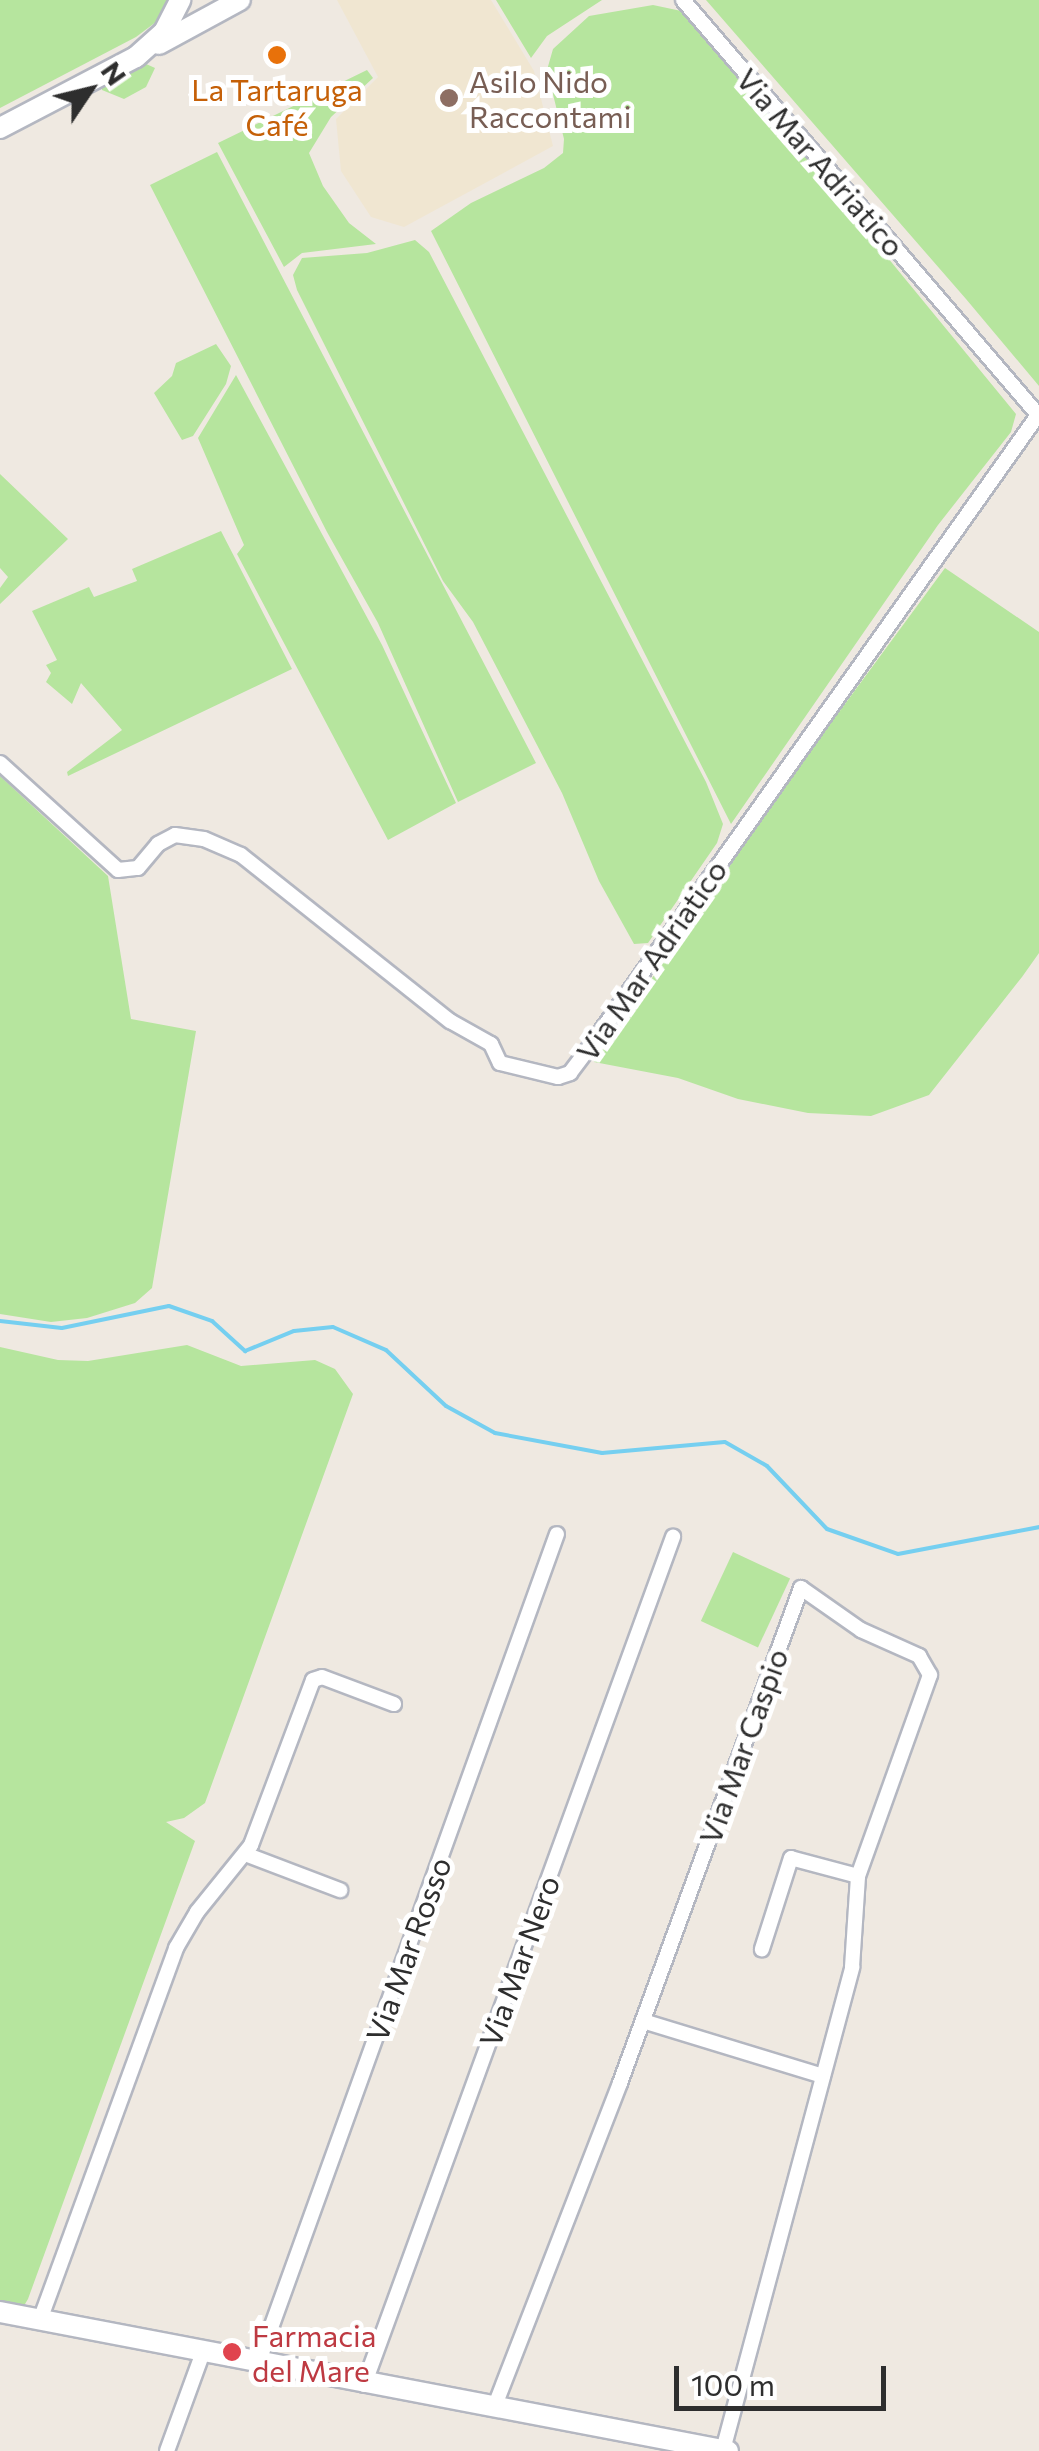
<!DOCTYPE html>
<meta charset="utf-8">
<style>
body{margin:0}
#map{position:relative;width:1039px;height:2451px;overflow:hidden;background:#efe9e1;font-family:Commissioner,sans-serif}
div>[style]{position:absolute}
[style*='--x']{left:calc(var(--x)*1px);top:calc(var(--y)*1px);width:calc(var(--w)*1px);rotate:calc(var(--a)*1deg)}
.education>*{inset:0;background:#f0e6d1}
.green>*{inset:0;background:#b6e59e;transform-origin:0 0}
.stream>*{height:4px;margin:-2px;padding:0 2px;transform-origin:2px;border-radius:2px;background:#75cff0}
.roads{filter:drop-shadow(2px 0 #b4b7c1) drop-shadow(-2px 0 #b4b7c1) drop-shadow(0 2px #b4b7c1) drop-shadow(0 -2px #b4b7c1)}
.street>*{height:14px;margin:-7px;padding:0 7px;transform-origin:7px;border-radius:7px;background:#fff}
.secondary>*{height:20px;margin:-10px;padding:0 10px;transform-origin:10px;border-radius:10px;background:#fff}
.dots>*{width:28px;height:28px;translate:-50% -50%;box-sizing:border-box;border:5px solid #fff;border-radius:50%}
span{translate:-50% -50%;white-space:nowrap;text-align:center;line-height:1.15;-webkit-text-stroke:10px #fff;paint-order:stroke}
.education-label{font-size:30px;color:#785e54}
.left{translate:0 -50%;text-align:left}
.food-label{font-size:30px;color:#c56008}
.street-label{font-size:30px;color:#2e2e2e}
.health-label{font-size:30px;color:#be3a42}
.north{position:absolute;left:40px;top:40px;width:100px;height:100px;-webkit-text-stroke:8px #fff;paint-order:stroke;rotate:55deg;font-size:28px;font-weight:700;line-height:40px;text-align:center;color:#2e2e2e}
.north::after{content:'';display:block;margin:auto;width:35px;height:45px;background:#2e2e2e;clip-path:polygon(50% 0,100% 100%,50% 72%,0 100%)}
.scale{position:absolute;left:674px;top:2366px;width:212px;height:45px;box-sizing:border-box;border:5px solid #2e2e2e;border-top:0;padding-left:12px;font-size:30px;line-height:35px;white-space:nowrap;color:#2e2e2e;-webkit-text-stroke:8px #fff;paint-order:stroke}
</style>
<div id="map">
<div class="education">
<div style="clip-path:polygon(337px 0,491px 0,534px 71px,553px 146px,404px 227px,371px 217px,341px 171px,336px 119px,378px 77px)"></div>
</div>
<div class="green">
<div style="clip-path:polygon(0 0,169px 0,160px 19px,136px 37px,0 108px)"></div>
<div style="clip-path:polygon(496px 0,602px 0,547px 36px,531px 58px)"></div>
<div style="clip-path:polygon(706px 0,1039px 0,1039px 386px,966px 299px)"></div>
<div style="clip-path:polygon(653px 5px,686px 12px,1016px 414px,1011px 432px,938px 525px,731px 824px,431px 231px,471px 203px,544px 168px,563px 153px,564px 139px,547px 70px,553px 49px,589px 16px)"></div>
<div style="clip-path:polygon(144px 63px,155px 68px,146px 87px,124px 99px,102px 90px,102px 82px)"></div>
<div style="clip-path:polygon(367px 70px,373px 78px,331px 117px,309px 153px,323px 186px,349px 223px,376px 244px,302px 253px,284px 267px,218px 143px)"></div>
<div style="clip-path:polygon(217px 152px,536px 763px,458px 802px,378px 623px,327px 532px,150px 185px)"></div>
<div style="clip-path:polygon(415px 240px,429px 252px,706px 782px,723px 824px,717px 843px,648px 943px,634px 944px,599px 881px,562px 793px,473px 622px,443px 581px,297px 290px,293px 275px,302px 258px,367px 253px)"></div>
<div style="clip-path:polygon(216px 344px,231px 366px,226px 384px,193px 436px,182px 440px,154px 393px,172px 376px,176px 363px)"></div>
<div style="clip-path:polygon(236px 375px,382px 645px,456px 803px,388px 840px,237px 554px,244px 545px,198px 438px)"></div>
<div style="clip-path:polygon(0 474px,68px 539px,0 604px,0 588px,8px 577px,0 568px)"></div>
<div style="clip-path:polygon(221px 531px,292px 669px,68px 776px,67px 772px,122px 730px,81px 683px,72px 704px,46px 682px,51px 673px,46px 665px,57px 660px,32px 611px,89px 587px,94px 597px,137px 581px,132px 569px)"></div>
<div style="clip-path:polygon(945px 568px,1039px 632px,1039px 953px,1022px 977px,929px 1095px,871px 1116px,808px 1113px,738px 1099px,678px 1078px,594px 1062px,789px 780px)"></div>
<div style="clip-path:polygon(0 776px,108px 876px,131px 1019px,196px 1031px,152px 1288px,135px 1303px,87px 1318px,51px 1322px,0 1314px)"></div>
<div style="clip-path:polygon(187px 1345px,241px 1366px,315px 1360px,335px 1369px,353px 1394px,205px 1803px,184px 1818px,166px 1822px,195px 1841px,28px 2299px,19px 2314px,0 2309px,0 1347px,58px 1360px,88px 1361px)"></div>
<div style="left:733px;top:1552px;width:63px;height:76px;rotate:25deg"></div>
</div>
<div class="stream">
<div style="--x:0;--y:1321;--w:62;--a:6.4"></div>
<div style="--x:62;--y:1328;--w:109;--a:-11.6"></div>
<div style="--x:169;--y:1306;--w:46;--a:19.2"></div>
<div style="--x:212;--y:1321;--w:45;--a:42.3"></div>
<div style="--x:245;--y:1351;--w:53;--a:-22.2"></div>
<div style="--x:294;--y:1331;--w:39;--a:-6"></div>
<div style="--x:333;--y:1327;--w:58;--a:23.5"></div>
<div style="--x:386;--y:1350;--w:82;--a:43"></div>
<div style="--x:446;--y:1406;--w:56;--a:28.9"></div>
<div style="--x:495;--y:1433;--w:109;--a:10.6"></div>
<div style="--x:602;--y:1453;--w:123;--a:-5.1"></div>
<div style="--x:725;--y:1442;--w:48;--a:29.7"></div>
<div style="--x:767;--y:1466;--w:87;--a:46.4"></div>
<div style="--x:827;--y:1529;--w:75;--a:19.4"></div>
<div style="--x:898;--y:1554;--w:144;--a:-10.8"></div>
</div>
<div class="roads">
<div class="street">
<div style="--x:683;--y:0;--w:548;--a:49.44"></div>
<div style="--x:0;--y:763;--w:159;--a:42.2"></div>
<div style="--x:118;--y:870;--w:20;--a:-6"></div>
<div style="--x:138;--y:868;--w:31;--a:-50"></div>
<div style="--x:158;--y:844;--w:19;--a:-28"></div>
<div style="--x:175;--y:835;--w:29;--a:8"></div>
<div style="--x:204;--y:839;--w:40;--a:23.4"></div>
<div style="--x:241;--y:855;--w:267;--a:38.5"></div>
<div style="--x:450;--y:1021;--w:47;--a:29.3"></div>
<div style="--x:491;--y:1044;--w:21;--a:65"></div>
<div style="--x:500;--y:1063;--w:60;--a:13.6"></div>
<div style="--x:558;--y:1077;--w:13;--a:-18"></div>
<div style="--x:570;--y:1073;--w:31;--a:-53"></div>
<div style="--x:589;--y:1048;--w:776;--a:-54.65"></div>
<div style="--x:245;--y:1854;--w:102;--a:20.8"></div>
<div style="--x:643;--y:2021;--w:188;--a:17"></div>
<div style="--x:40;--y:2320;--w:396;--a:-69.9"></div>
<div style="--x:176;--y:1948;--w:42;--a:-59.7"></div>
<div style="--x:197;--y:1912;--w:86;--a:-51.1"></div>
<div style="--x:251;--y:1845;--w:176;--a:-69.4"></div>
<div style="--x:313;--y:1680;--w:9;--a:-18"></div>
<div style="--x:322;--y:1677;--w:77;--a:20.6"></div>
<div style="--x:258;--y:2364;--w:882;--a:-70.19"></div>
<div style="--x:364;--y:2385;--w:903;--a:-69.98"></div>
<div style="--x:494;--y:2408;--w:349;--a:-68.8"></div>
<div style="--x:620;--y:2083;--w:527;--a:-69.91"></div>
<div style="--x:801;--y:1588;--w:73;--a:35"></div>
<div style="--x:861;--y:1630;--w:64;--a:24.1"></div>
<div style="--x:919;--y:1656;--w:22;--a:60"></div>
<div style="--x:930;--y:1675;--w:214;--a:109.7"></div>
<div style="--x:858;--y:1876;--w:69;--a:-165"></div>
<div style="--x:791;--y:1858;--w:96;--a:107.7"></div>
<div style="--x:723;--y:2450;--w:500;--a:-75"></div>
<div style="--x:852;--y:1967;--w:91;--a:-86.2"></div>
<div style="--x:167;--y:2451;--w:105;--a:-70"></div>
</div>
<div class="secondary">
<div style="--x:159;--y:44;--w:92;--a:-28.5"></div>
<div style="--x:0;--y:128;--w:153;--a:-27.6"></div>
<div style="--x:136;--y:57;--w:38;--a:-42"></div>
<div style="--x:164;--y:32;--w:36;--a:-63"></div>
<div style="--x:0;--y:2312;--w:741;--a:10.81"></div>
</div>
</div>
<div class="dots">
<div style="left:277px;top:55px;background:#e8710a"></div>
<div style="left:449px;top:98px;background:#8d6e63"></div>
<div style="left:232px;top:2352px;background:#e0444e"></div>
</div>
<div class="education-label">
<span class="left" style="left:469px;top:98px">Asilo Nido<br>Raccontami</span>
</div>
<div class="food-label">
<span style="left:277px;top:106px">La Tartaruga<br>Café</span>
</div>
<div class="street-label">
<span style="left:821px;top:162px;rotate:49deg">Via Mar Adriatico</span>
<span style="left:651px;top:960px;rotate:-55deg">Via Mar Adriatico</span>
<span style="left:743px;top:1746px;rotate:-70deg">Via Mar Caspio</span>
<span style="left:408px;top:1949px;rotate:-70deg">Via Mar Rosso</span>
<span style="left:519px;top:1961px;rotate:-70deg">Via Mar Nero</span>
</div>
<div class="health-label">
<span class="left" style="left:252px;top:2352px">Farmacia<br>del Mare</span>
</div>
<div class="north">N</div>
<div class="scale">100 m</div>
</div>
